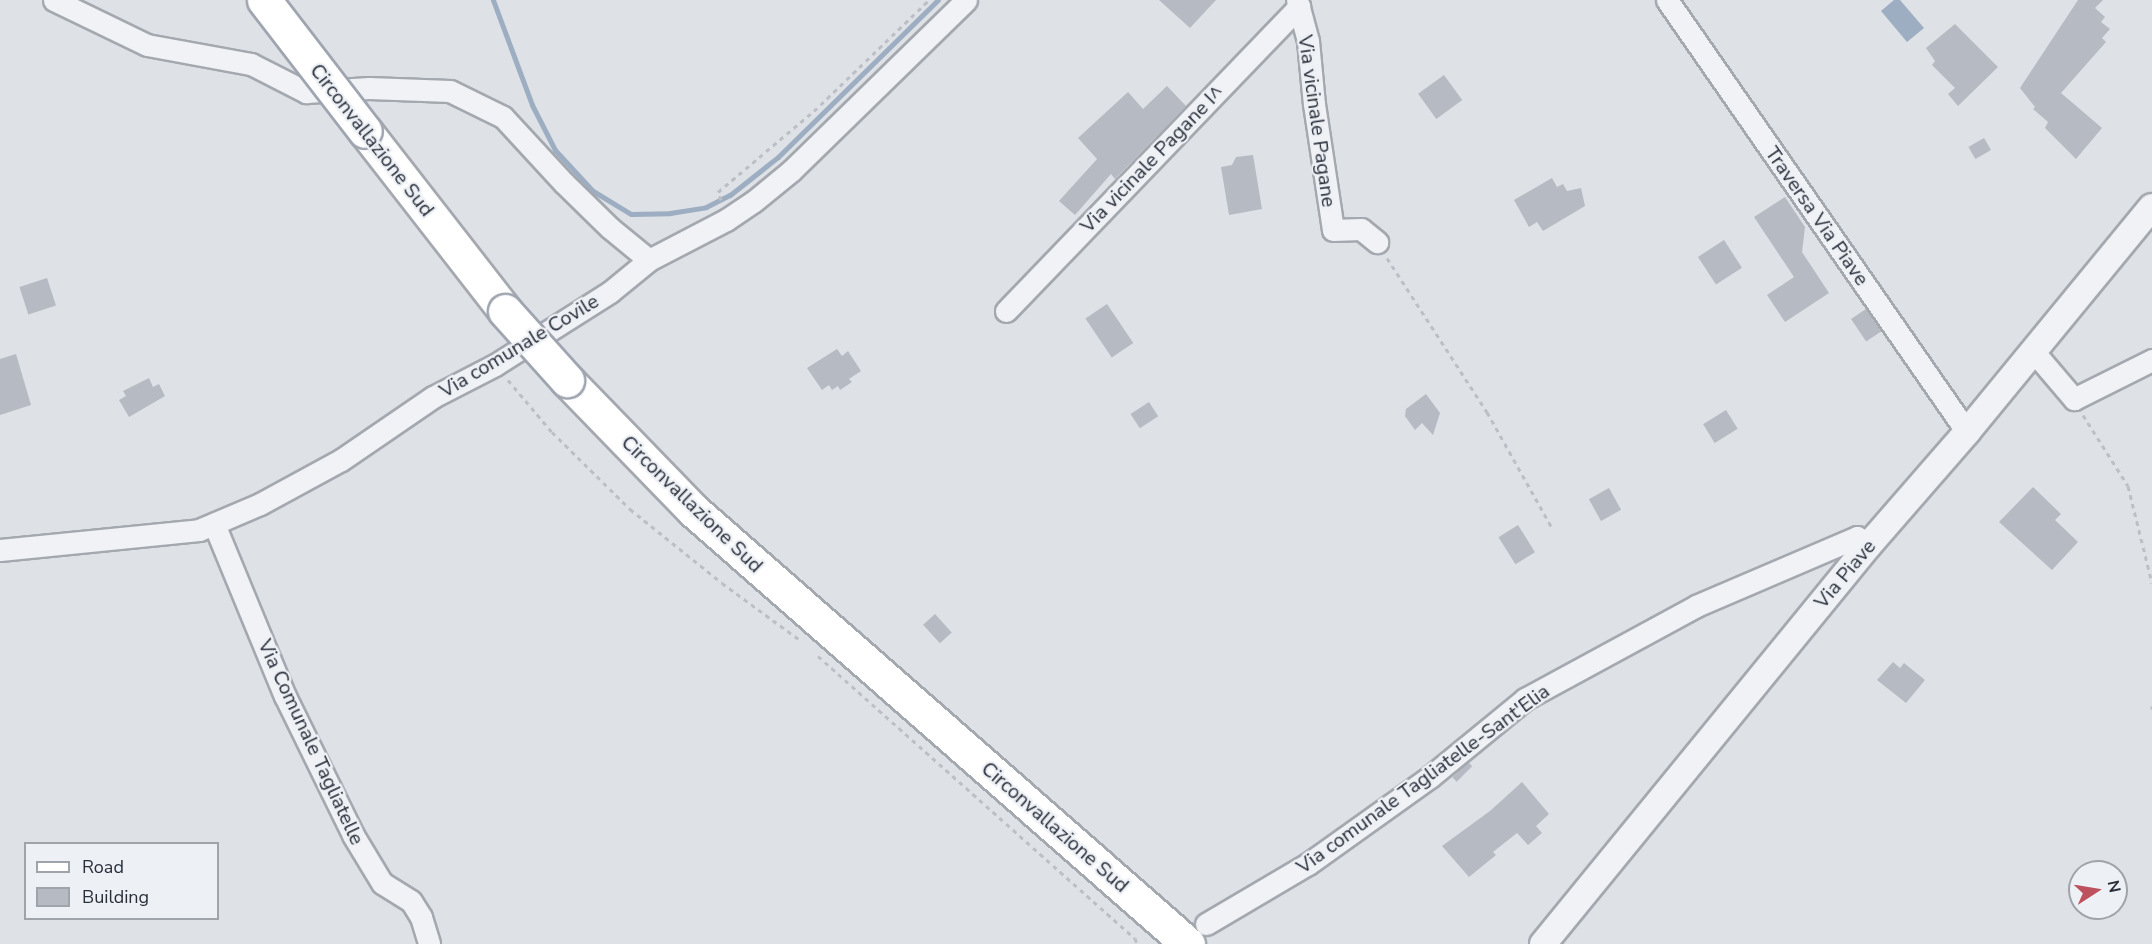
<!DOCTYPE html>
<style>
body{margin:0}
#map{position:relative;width:2152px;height:944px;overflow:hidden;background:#dee1e6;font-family:"Nunito Sans",sans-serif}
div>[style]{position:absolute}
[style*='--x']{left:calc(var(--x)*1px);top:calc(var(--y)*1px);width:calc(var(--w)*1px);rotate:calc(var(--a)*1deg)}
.water>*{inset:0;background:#9daec2}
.stream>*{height:5px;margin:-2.5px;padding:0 2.5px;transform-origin:2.5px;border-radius:2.5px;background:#9daec2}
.building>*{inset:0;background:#b6bac2;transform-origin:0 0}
.path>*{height:3px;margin-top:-1.5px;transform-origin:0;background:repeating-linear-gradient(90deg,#bcbfc5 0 4.5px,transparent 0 9px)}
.roads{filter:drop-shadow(2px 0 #a4a8af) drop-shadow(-2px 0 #a4a8af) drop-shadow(0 2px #a4a8af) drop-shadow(0 -2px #a4a8af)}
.minor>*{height:21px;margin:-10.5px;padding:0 10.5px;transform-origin:10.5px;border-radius:10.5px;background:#f0f2f5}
.tertiary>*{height:26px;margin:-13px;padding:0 13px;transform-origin:13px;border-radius:13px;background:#f0f2f5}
.primary>*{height:33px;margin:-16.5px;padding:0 16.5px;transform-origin:16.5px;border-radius:16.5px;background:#fff}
.bridges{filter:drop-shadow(2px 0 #9fa5b0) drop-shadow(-2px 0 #9fa5b0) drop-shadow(0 2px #9fa5b0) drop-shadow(0 -2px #9fa5b0)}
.primary-bridge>*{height:33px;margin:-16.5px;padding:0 16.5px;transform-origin:16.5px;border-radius:16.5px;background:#fff}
span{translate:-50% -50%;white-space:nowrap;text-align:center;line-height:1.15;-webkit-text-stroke:4.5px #edf0f4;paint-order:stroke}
.street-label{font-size:20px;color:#292f3b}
.legend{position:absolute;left:24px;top:842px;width:195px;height:78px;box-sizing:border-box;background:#edf0f4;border:2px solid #9fa3aa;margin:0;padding:8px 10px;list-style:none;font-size:18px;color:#292f3b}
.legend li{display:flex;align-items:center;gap:12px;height:30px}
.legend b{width:30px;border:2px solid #9fa3aa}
.north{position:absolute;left:2068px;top:860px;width:60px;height:60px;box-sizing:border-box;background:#edf0f4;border:2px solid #9fa3aa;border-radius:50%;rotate:78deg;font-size:16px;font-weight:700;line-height:24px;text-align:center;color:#292f3b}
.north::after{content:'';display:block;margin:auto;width:21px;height:27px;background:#bd515e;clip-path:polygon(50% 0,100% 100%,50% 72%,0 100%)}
</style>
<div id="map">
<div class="water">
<div style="clip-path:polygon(1894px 0,1900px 0,1924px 28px,1907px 42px,1881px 11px)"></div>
</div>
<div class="stream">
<div style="--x:493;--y:0;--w:112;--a:69.6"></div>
<div style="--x:532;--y:105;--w:51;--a:62.9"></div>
<div style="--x:555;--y:150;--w:56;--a:47.2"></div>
<div style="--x:593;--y:191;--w:44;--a:31.2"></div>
<div style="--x:631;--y:214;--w:39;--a:-1"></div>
<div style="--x:670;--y:213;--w:36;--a:-9"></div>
<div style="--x:706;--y:207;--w:27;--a:-27"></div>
<div style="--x:730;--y:195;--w:61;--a:-38.4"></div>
<div style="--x:778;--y:157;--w:224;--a:-44.5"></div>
</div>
<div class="building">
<div style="clip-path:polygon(1159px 0,1216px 0,1190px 28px)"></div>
<div style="clip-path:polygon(2078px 0,2103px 0,2095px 8px,2105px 17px,2101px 22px,2110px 29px,2102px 38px,2106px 42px,2061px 93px,2102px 128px,2076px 159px,2045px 128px,2048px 122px,2033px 109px,2035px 107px,2020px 88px)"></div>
<div style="clip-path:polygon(1955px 24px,1998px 67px,1958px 106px,1948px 94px,1955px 88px,1932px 65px,1935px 61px,1926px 48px)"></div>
<div style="left:1444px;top:75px;width:31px;height:32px;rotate:54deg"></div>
<div style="clip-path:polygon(1167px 86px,1186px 106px,1115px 179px,1111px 174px,1075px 215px,1059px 201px,1097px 159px,1078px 138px,1128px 92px,1143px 109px)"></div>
<div style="left:1984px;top:138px;width:14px;height:18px;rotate:60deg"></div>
<div style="clip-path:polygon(1253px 155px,1262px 209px,1229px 215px,1221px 167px,1232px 165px,1236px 157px)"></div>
<div style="clip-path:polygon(1552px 178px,1557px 187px,1563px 184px,1567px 191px,1581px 188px,1585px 206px,1543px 231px,1537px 222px,1529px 227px,1514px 200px)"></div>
<div style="clip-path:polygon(1785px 197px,1805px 227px,1802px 252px,1829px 293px,1785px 322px,1767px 295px,1794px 277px,1754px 217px)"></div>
<div style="left:1724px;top:240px;width:33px;height:31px;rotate:57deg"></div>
<div style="left:47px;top:278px;width:29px;height:29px;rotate:72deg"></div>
<div style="left:1107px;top:304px;width:47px;height:26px;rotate:56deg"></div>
<div style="left:1866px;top:309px;width:27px;height:18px;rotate:56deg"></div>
<div style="clip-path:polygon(837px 349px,842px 356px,848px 351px,861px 371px,849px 379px,852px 382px,840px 390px,838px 386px,832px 390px,829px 385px,822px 390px,807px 368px)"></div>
<div style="clip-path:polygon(16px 354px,31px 405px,0 415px,0 359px)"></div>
<div style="clip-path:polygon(149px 378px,153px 387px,159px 384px,165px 396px,129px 417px,119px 400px,126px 396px,123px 391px)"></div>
<div style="clip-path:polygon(1426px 394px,1440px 413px,1433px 435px,1422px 423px,1415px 430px,1405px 416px,1406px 409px)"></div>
<div style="left:1149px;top:402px;width:17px;height:22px;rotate:57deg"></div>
<div style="left:1726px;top:410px;width:22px;height:27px;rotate:58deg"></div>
<div style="clip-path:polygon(2033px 487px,2061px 514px,2055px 520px,2078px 542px,2052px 570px,1999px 522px)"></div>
<div style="left:1609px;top:488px;width:25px;height:23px;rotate:61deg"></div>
<div style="left:1518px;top:525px;width:32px;height:23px;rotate:58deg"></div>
<div style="left:935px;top:614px;width:25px;height:16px;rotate:48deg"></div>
<div style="clip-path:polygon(1893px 662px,1900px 668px,1904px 663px,1925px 680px,1906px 703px,1877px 680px)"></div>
<div style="left:1468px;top:762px;width:6px;height:22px;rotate:45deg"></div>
<div style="clip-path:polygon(1522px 782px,1549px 814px,1536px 826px,1542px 833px,1528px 845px,1517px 833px,1493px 852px,1496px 855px,1469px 877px,1442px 846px,1490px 811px)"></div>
</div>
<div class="path">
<div style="--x:721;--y:200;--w:9;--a:-111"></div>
<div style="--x:718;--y:192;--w:126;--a:-40.2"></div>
<div style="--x:814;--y:111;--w:160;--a:-44"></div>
<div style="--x:1387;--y:258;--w:184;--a:57"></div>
<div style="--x:1487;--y:412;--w:131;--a:60.7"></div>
<div style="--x:508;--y:380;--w:68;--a:49.8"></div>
<div style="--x:552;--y:432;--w:110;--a:44.6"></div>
<div style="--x:630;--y:509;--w:118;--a:38.8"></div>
<div style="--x:722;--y:583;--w:97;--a:36.2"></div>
<div style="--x:2083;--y:415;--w:84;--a:57.6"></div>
<div style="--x:2128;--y:486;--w:100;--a:76.1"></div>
<div style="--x:818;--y:656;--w:424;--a:41.7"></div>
<div style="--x:1135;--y:938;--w:6;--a:72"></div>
<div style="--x:2152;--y:706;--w:3;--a:90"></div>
</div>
<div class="roads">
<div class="minor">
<div style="--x:54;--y:0;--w:103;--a:25.8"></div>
<div style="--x:147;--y:45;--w:106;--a:10.4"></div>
<div style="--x:251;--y:64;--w:62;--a:27"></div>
<div style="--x:306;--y:92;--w:63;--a:-3.6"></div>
<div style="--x:369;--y:88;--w:81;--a:2.1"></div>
<div style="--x:450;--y:91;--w:59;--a:26.1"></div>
<div style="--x:503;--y:117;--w:90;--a:47.3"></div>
<div style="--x:564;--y:183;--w:64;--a:44.4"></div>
<div style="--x:610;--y:228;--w:50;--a:39.4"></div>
<div style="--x:1297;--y:0;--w:42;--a:75"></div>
<div style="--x:1308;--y:41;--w:63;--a:84.6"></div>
<div style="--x:1314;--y:104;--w:127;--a:81.4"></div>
<div style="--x:1333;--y:230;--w:28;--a:-2"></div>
<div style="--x:1361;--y:229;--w:21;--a:39"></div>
<div style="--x:1667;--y:0;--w:526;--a:55.22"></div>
<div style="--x:1006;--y:311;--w:423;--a:-46.1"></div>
<div style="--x:2034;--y:352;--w:62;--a:49.6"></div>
<div style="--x:2074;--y:399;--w:87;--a:-26.6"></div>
<div style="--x:214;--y:524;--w:186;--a:67.6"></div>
<div style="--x:285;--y:696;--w:155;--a:63.9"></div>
<div style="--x:353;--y:835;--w:56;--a:58.9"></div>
<div style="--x:382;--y:883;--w:34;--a:32"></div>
<div style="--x:411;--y:901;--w:19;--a:58"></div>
<div style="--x:421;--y:917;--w:28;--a:73"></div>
<div style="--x:0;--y:550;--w:200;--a:-5.7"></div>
<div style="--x:199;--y:530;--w:66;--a:-23.1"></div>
<div style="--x:260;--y:504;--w:92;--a:-28.5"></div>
<div style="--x:341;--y:460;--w:112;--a:-34.4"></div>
<div style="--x:433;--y:397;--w:70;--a:-27.3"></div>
<div style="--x:495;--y:365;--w:136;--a:-32.4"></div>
<div style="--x:610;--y:292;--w:50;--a:-39.4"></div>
<div style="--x:649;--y:260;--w:87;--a:-27.5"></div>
<div style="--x:726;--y:220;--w:32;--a:-34"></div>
<div style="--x:753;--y:202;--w:50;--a:-39.4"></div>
<div style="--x:792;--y:170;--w:243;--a:-44.3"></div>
<div style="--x:1206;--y:924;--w:118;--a:-30.5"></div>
<div style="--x:1308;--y:864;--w:150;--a:-35.5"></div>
<div style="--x:1430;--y:777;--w:123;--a:-39.4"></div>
<div style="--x:1525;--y:699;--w:195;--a:-28.5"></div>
<div style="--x:1696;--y:606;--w:175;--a:-23.2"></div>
<div style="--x:1857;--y:537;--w:14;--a:39"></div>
</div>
<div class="tertiary">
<div style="--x:1543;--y:944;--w:514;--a:-50.77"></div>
<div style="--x:1868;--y:546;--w:151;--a:-49"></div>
<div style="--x:1967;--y:432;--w:291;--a:-50.6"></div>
</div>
<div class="primary">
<div style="--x:365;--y:131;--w:228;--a:52.1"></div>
<div style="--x:567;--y:380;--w:182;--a:45.9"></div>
<div style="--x:694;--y:511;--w:657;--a:41.24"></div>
</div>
</div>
<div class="bridges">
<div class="primary-bridge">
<div style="--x:264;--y:0;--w:165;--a:52.4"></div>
<div style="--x:505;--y:311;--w:93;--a:48.1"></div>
</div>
</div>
<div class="street-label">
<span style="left:1317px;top:121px;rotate:82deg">Via vicinale Pagane</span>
<span style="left:372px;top:140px;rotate:52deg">Circonvallazione Sud</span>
<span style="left:1152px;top:159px;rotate:-46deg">Via vicinale Pagane I^</span>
<span style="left:1817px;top:216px;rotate:55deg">Traversa Via Piave</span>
<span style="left:519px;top:346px;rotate:-31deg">Via comunale Covile</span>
<span style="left:692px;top:504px;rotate:44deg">Circonvallazione Sud</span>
<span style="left:1845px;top:574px;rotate:-50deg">Via Piave</span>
<span style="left:311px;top:742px;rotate:65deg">Via Comunale Tagliatelle</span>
<span style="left:1423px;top:779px;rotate:-36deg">Via comunale Tagliatelle-Sant'Elia</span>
<span style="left:1055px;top:827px;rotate:41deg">Circonvallazione Sud</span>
</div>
<ul class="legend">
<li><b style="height:8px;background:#fff"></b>Road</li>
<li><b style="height:16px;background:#b6bac2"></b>Building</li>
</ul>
<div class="north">N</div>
</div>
